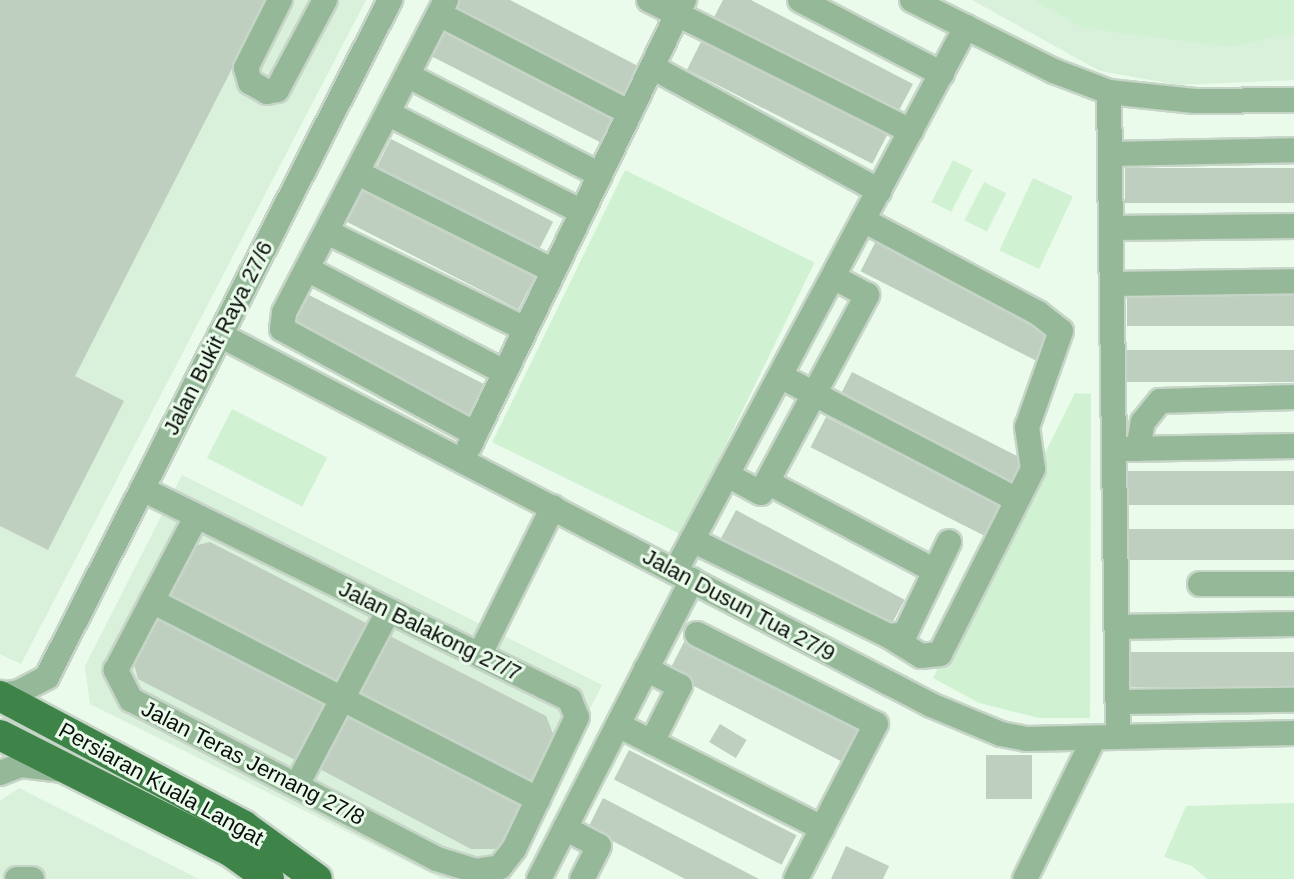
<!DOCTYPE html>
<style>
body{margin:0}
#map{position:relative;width:1294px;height:879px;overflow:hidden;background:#eafbeb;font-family:Helvetica,sans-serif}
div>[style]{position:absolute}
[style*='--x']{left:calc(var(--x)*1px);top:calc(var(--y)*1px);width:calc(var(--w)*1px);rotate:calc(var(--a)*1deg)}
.built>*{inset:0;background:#d9f0db}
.green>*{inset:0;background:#d0f2d2;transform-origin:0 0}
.building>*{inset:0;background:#becebf;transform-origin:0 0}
.roads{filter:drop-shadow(2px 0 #c6d5c7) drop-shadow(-2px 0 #c6d5c7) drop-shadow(0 2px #c6d5c7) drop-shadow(0 -2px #c6d5c7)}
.minor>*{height:24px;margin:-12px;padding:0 12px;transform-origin:12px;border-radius:12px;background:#95b998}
.major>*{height:30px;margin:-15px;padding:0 15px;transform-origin:15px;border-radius:15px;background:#3e8449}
span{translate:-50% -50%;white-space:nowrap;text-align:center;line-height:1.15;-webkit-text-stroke:6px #eafbeb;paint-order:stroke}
.street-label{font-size:22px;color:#0a0f0a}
</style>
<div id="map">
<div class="built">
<div style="clip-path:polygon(0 0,366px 0,21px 664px,0 654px)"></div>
<div style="clip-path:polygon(972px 0,1294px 0,1294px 80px,1178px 85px,1100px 71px)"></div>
<div style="clip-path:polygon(182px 475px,602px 685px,504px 879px,442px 879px,90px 704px,85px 666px)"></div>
<div style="clip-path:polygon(19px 788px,199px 879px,0 879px,0 801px)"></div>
</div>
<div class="green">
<div style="clip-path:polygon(1033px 0,1294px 0,1294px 33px,1230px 47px,1085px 28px)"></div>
<div style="left:953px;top:160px;width:22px;height:47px;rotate:27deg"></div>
<div style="left:625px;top:170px;width:211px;height:303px;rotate:26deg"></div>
<div style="left:1033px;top:178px;width:44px;height:80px;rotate:25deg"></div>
<div style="left:984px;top:182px;width:25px;height:43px;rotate:27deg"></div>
<div style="clip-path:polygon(1075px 393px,1091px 394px,1090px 718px,1039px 718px,979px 703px,933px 678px)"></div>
<div style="left:232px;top:409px;width:107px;height:55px;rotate:27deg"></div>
<div style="clip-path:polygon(1294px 803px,1294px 879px,1207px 879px,1192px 866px,1164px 857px,1186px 806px)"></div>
</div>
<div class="building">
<div style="clip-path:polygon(0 0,267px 0,75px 376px,124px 401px,48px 550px,0 526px)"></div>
<div style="clip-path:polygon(458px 0,510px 0,640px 67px,623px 99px,452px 10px)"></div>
<div style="clip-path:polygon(723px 0,751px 0,913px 84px,897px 114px,713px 19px)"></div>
<div style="left:445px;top:25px;width:191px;height:34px;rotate:27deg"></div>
<div style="left:702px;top:40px;width:208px;height:33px;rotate:27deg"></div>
<div style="left:391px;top:139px;width:182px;height:36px;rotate:27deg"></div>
<div style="left:1294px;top:168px;width:35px;height:169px;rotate:90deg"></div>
<div style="left:364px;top:189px;width:192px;height:37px;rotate:27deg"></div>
<div style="left:876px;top:241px;width:200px;height:34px;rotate:27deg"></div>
<div style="left:1294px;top:292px;width:34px;height:167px;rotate:90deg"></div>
<div style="left:309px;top:295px;width:199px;height:36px;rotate:27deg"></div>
<div style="left:1294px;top:350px;width:32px;height:168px;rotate:90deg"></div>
<div style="left:852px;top:372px;width:198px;height:33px;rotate:27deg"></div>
<div style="left:826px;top:417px;width:200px;height:34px;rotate:27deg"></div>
<div style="left:1294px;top:471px;width:34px;height:166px;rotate:90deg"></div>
<div style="left:736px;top:510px;width:191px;height:33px;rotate:28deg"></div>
<div style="left:1294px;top:529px;width:31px;height:167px;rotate:90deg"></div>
<div style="clip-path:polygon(210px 542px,372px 626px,339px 689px,166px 600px,194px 546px)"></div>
<div style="clip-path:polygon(158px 612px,332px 700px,299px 762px,138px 679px,133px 660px)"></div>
<div style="clip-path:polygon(384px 633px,546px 716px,554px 736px,529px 786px,352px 695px)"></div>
<div style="left:685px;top:640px;width:196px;height:37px;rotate:27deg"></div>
<div style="left:1294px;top:652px;width:35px;height:165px;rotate:90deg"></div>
<div style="clip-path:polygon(346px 705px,526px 799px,500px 849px,471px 849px,314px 766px)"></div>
<div style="left:720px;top:724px;width:31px;height:21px;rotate:31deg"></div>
<div style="left:629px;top:750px;width:188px;height:33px;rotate:27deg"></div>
<div style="left:986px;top:755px;width:46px;height:44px"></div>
<div style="clip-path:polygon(603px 798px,759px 879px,685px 879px,588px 828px)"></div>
<div style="clip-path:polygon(846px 846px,889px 866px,883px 879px,831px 879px)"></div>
</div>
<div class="roads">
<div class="minor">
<div style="--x:280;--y:0;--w:76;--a:116.6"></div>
<div style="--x:246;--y:68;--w:15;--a:74"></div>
<div style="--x:250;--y:82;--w:20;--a:30"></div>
<div style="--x:267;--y:92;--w:10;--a:-11"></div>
<div style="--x:277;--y:90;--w:102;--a:-61.9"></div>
<div style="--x:446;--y:0;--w:352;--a:117.4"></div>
<div style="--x:284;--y:313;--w:16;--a:97"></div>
<div style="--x:282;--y:329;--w:220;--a:28.5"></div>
<div style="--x:649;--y:0;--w:293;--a:26.6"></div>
<div style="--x:800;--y:0;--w:160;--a:27.5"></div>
<div style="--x:912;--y:0;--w:159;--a:26.6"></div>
<div style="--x:1054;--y:71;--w:59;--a:20.9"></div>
<div style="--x:1109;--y:92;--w:86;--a:6"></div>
<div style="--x:1195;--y:101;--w:99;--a:-0.6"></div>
<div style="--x:439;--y:14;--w:215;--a:27.4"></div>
<div style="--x:652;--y:67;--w:259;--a:28.6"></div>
<div style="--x:409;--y:76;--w:215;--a:27.4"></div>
<div style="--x:1109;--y:92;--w:645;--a:89.2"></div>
<div style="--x:389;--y:114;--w:216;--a:26.9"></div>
<div style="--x:1110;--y:154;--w:184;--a:-1.2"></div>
<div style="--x:358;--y:173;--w:219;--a:26.6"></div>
<div style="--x:863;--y:220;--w:198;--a:28"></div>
<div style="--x:1038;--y:313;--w:29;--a:38"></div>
<div style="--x:1061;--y:331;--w:102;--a:109.5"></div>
<div style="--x:1027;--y:427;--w:42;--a:81.9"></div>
<div style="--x:1033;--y:469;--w:207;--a:116.7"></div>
<div style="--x:940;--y:654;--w:19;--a:174"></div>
<div style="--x:921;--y:656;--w:38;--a:-148"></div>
<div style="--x:1111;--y:228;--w:183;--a:-0.6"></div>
<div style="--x:327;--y:232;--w:220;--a:26.1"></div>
<div style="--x:307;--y:269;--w:222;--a:27.6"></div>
<div style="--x:1112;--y:284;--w:182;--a:-0.9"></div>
<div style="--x:220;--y:335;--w:802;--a:27.49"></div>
<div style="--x:931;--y:705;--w:76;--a:22.5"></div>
<div style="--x:1001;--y:734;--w:25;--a:11"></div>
<div style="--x:1026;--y:739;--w:268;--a:-1.3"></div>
<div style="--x:780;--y:376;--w:267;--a:27.6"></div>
<div style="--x:469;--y:447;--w:496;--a:-64.3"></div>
<div style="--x:1125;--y:449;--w:169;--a:-1"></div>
<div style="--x:1138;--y:449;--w:27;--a:-80"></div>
<div style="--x:1143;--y:422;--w:27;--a:-51"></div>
<div style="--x:1160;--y:401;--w:134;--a:-1.7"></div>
<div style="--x:727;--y:475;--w:38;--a:28"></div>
<div style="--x:761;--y:493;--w:225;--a:-61.8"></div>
<div style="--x:867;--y:295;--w:38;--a:-152"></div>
<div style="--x:767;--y:482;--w:190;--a:27.9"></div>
<div style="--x:142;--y:489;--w:477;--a:26.2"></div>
<div style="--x:570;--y:700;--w:18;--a:68"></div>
<div style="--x:577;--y:717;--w:146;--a:115.5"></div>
<div style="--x:514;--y:849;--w:23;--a:128"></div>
<div style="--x:500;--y:867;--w:24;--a:171"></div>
<div style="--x:476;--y:871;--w:41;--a:-162.9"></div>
<div style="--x:437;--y:859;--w:345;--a:-152.5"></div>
<div style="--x:131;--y:700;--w:34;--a:-117"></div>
<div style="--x:116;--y:670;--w:173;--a:-62.4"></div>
<div style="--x:692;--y:540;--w:219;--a:26"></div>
<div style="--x:889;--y:636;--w:16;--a:-7"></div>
<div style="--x:905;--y:634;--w:102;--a:-64.4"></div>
<div style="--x:675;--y:572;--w:618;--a:-61.9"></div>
<div style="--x:1200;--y:584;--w:94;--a:0"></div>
<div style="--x:152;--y:601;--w:434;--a:27.2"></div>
<div style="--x:1117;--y:627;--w:177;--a:-1"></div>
<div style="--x:697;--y:634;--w:200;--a:26.7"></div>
<div style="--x:876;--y:724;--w:174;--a:117.3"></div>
<div style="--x:480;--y:654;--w:164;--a:-63.6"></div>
<div style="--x:646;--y:669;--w:38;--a:27"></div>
<div style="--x:680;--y:686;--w:63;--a:116.6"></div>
<div style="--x:0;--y:695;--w:19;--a:-9"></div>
<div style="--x:19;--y:692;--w:32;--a:-28"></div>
<div style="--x:47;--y:677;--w:759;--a:-63.13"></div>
<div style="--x:1118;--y:702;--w:176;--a:-0.7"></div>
<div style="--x:618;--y:725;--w:229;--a:26.8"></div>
<div style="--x:0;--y:773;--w:22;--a:-21"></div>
<div style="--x:21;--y:765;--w:38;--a:7"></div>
<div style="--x:297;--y:785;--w:195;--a:-62.3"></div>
<div style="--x:565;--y:828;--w:38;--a:28"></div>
<div style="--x:599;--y:846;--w:37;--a:117"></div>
<div style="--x:17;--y:879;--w:15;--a:0"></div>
<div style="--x:539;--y:879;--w:336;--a:-62.9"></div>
<div style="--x:1025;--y:879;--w:157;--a:-63.9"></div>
</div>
<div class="major">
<div style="--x:0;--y:696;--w:276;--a:28"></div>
<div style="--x:244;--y:826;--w:90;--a:36"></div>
<div style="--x:0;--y:735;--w:258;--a:26.8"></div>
<div style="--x:230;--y:851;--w:48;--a:35.7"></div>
</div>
</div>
<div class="street-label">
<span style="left:218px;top:338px;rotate:-63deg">Jalan Bukit Raya 27/6</span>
<span style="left:739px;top:605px;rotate:28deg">Jalan Dusun Tua 27/9</span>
<span style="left:430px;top:631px;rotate:26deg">Jalan Balakong 27/7</span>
<span style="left:253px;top:763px;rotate:27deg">Jalan Teras Jernang 27/8</span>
<span style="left:161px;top:784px;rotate:29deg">Persiaran Kuala Langat</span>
</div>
</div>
